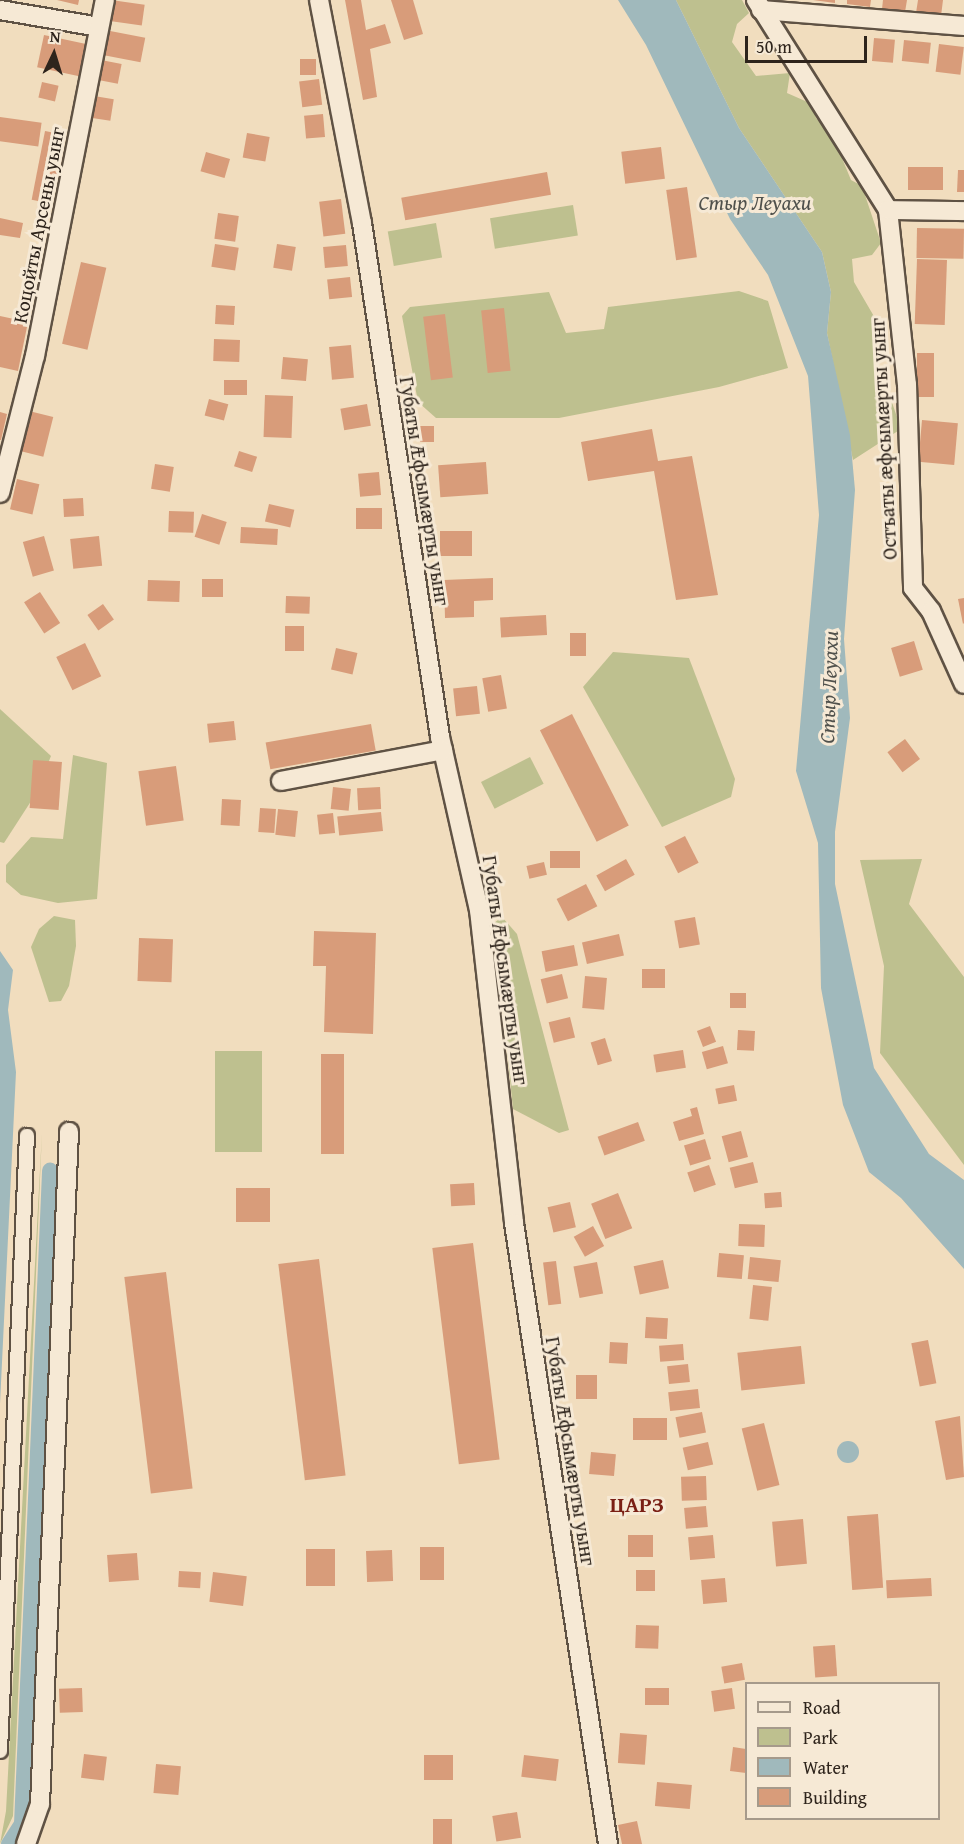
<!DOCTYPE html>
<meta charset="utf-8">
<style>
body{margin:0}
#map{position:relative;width:964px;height:1844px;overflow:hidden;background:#f1ddbe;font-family:"Gentium Book Plus",serif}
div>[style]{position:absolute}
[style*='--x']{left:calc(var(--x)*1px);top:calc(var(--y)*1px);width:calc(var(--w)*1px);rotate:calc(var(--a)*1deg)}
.green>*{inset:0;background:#bec08f;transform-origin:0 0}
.water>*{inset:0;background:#a0b9bc}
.round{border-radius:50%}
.canal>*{height:16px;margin:-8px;padding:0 8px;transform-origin:8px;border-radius:8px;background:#a0b9bc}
.building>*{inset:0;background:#d89c7a;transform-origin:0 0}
.roads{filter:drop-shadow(2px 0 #5f5244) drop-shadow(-2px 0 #5f5244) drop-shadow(0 2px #5f5244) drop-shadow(0 -2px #5f5244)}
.pedestrian>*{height:14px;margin:-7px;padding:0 7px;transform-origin:7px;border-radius:7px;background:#f6e9d5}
.minor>*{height:18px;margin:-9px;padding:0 9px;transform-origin:9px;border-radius:9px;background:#f6e9d5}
span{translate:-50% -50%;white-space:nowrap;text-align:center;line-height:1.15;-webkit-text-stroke:6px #f6e9d5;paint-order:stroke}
.street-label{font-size:20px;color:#2e241c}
.water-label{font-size:21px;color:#50514c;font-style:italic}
.quarter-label{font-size:22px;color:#7a1f14;font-weight:700}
.legend{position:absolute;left:745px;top:1682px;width:195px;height:138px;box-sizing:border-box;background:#f6e9d5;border:2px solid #a69a8b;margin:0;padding:8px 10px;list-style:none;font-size:18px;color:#2e241c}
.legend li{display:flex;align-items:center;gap:12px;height:30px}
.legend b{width:30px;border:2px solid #a69a8b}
.north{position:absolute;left:24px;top:24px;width:60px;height:60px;-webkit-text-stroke:4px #f6e9d5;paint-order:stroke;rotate:4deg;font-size:16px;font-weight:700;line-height:24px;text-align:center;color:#2e241c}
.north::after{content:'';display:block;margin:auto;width:21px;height:27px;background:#2e241c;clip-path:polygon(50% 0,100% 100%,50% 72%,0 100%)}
.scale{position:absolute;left:745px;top:36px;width:122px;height:27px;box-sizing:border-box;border:3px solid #2e241c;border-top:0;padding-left:8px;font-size:18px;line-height:21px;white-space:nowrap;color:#2e241c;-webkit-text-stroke:4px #f6e9d5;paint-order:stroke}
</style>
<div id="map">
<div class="green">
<div style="clip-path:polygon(676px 0,742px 0,749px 13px,737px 24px,732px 42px,756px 76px,790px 73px,787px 93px,812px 104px,816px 118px,832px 134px,851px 180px,862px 186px,881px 243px,872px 255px,852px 259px,854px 282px,879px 325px,878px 361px,901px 429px,853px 460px,827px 333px,831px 292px,822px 252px,739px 128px)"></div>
<div style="left:573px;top:205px;width:31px;height:84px;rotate:81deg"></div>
<div style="left:436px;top:223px;width:35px;height:49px;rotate:80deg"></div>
<div style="clip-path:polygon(739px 291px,768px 301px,788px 368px,719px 387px,559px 418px,436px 418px,418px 402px,402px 316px,410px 307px,549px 292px,566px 333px,604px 329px,608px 307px)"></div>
<div style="clip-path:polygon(613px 652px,689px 658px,735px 779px,731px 797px,662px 827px,583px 687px)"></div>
<div style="clip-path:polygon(0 709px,51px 756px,35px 795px,4px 843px,0 842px)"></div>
<div style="clip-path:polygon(73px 755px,107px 763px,97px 899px,58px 903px,21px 895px,6px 882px,6px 865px,31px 837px,63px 839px)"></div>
<div style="left:530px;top:757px;width:30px;height:55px;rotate:63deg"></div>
<div style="clip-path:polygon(922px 859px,909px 904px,964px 977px,964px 1165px,880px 1053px,884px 966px,860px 860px)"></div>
<div style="clip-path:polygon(54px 916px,75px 920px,76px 946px,69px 986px,61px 1001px,49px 1002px,31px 947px,39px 929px)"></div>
<div style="clip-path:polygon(502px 917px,517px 934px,569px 1130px,559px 1133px,513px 1109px,494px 923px)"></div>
<div style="left:215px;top:1051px;width:47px;height:101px"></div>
<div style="clip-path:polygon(42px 1132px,13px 1816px,0 1844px,6px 1811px)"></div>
</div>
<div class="water">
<div style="clip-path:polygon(618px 0,676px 0,739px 128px,822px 252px,831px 292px,827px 333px,850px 435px,855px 490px,844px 639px,850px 718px,835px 832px,835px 884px,874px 1068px,929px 1154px,964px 1180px,964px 1269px,901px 1198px,869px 1172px,843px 1105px,821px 988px,818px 843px,796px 771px,819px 515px,808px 376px,768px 275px,730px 219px,646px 45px)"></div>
<div style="clip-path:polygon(0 951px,13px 970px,8px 1010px,16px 1072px,0 1404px)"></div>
<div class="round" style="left:837px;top:1441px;width:22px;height:22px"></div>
</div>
<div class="canal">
<div style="--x:9;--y:1844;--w:24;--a:-57"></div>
<div style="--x:22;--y:1824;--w:654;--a:-87.54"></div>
</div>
<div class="building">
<div style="clip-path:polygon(57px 0,79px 0,78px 5px)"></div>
<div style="left:111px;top:0;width:34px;height:21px;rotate:8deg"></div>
<div style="clip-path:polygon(345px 0,361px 0,366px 30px,385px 24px,391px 43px,370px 49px,377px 97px,363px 100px)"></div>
<div style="clip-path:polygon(391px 0,413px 0,423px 34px,404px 40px)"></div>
<div style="clip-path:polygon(813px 0,835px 0,835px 3px)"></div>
<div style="clip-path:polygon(847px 0,871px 0,870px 7px,847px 4px)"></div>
<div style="clip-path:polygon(883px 0,907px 0,905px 12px,882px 9px)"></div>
<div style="clip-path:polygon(918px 0,943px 0,941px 16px,916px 13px)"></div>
<div style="left:105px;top:30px;width:41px;height:25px;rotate:11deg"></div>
<div style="left:44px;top:35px;width:43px;height:33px;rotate:12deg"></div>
<div style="left:874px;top:38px;width:21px;height:23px;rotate:5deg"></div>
<div style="left:904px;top:40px;width:27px;height:21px;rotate:6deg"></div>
<div style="left:939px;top:44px;width:25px;height:28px;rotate:7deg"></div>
<div style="left:300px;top:59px;width:16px;height:16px"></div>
<div style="left:101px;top:60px;width:21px;height:20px;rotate:11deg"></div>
<div style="left:319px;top:79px;width:26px;height:20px;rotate:83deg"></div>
<div style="left:42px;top:82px;width:17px;height:16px;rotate:13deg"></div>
<div style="left:94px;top:96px;width:20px;height:22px;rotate:9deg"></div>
<div style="left:323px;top:114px;width:23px;height:19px;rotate:85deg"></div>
<div style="left:0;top:117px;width:42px;height:24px;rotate:8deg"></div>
<div style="left:45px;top:131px;width:21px;height:70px;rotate:11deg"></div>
<div style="left:247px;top:133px;width:23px;height:25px;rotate:10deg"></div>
<div style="left:661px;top:147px;width:32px;height:40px;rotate:83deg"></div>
<div style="left:206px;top:152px;width:25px;height:20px;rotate:16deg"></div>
<div style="left:908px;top:167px;width:35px;height:23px"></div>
<div style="clip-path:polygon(958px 170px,964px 170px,964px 192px,957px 192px)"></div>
<div style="left:547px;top:172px;width:23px;height:148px;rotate:80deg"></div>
<div style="left:687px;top:187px;width:71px;height:21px;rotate:82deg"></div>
<div style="left:341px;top:199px;width:35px;height:22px;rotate:83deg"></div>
<div style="left:218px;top:213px;width:21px;height:26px;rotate:8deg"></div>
<div style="clip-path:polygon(0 218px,23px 223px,20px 238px,0 235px)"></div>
<div style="left:917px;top:228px;width:47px;height:30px;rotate:1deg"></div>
<div style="left:215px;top:244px;width:24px;height:23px;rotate:9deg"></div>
<div style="left:277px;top:244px;width:19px;height:24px;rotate:9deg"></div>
<div style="left:346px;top:245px;width:21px;height:23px;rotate:85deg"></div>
<div style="left:917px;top:259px;width:30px;height:65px;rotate:2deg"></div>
<div style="left:81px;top:262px;width:26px;height:84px;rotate:13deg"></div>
<div style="left:350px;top:277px;width:20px;height:23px;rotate:84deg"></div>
<div style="left:216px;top:305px;width:19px;height:19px;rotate:3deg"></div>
<div style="left:504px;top:308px;width:63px;height:23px;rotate:84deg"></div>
<div style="left:445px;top:314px;width:64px;height:22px;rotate:83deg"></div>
<div style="clip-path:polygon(0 316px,28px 322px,18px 371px,0 367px)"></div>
<div style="left:214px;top:339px;width:26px;height:22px;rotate:2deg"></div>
<div style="left:351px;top:345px;width:33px;height:22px;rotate:85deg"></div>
<div style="left:917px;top:353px;width:17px;height:44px"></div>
<div style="left:283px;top:357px;width:25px;height:22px;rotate:5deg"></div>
<div style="left:224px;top:380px;width:23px;height:15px"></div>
<div style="left:265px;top:395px;width:28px;height:42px;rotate:2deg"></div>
<div style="left:209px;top:399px;width:20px;height:17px;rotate:15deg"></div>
<div style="left:367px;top:404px;width:22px;height:27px;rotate:80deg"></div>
<div style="left:29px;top:411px;width:25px;height:41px;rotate:14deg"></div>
<div style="clip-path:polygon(0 412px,7px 414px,1px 440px,0 440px)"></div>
<div style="left:922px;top:420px;width:36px;height:42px;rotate:5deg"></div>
<div style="left:420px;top:426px;width:14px;height:16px"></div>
<div style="clip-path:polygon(652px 429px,658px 461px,692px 456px,718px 595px,676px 600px,654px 471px,588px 481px,581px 442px)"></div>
<div style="left:239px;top:451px;width:19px;height:16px;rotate:18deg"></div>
<div style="left:486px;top:462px;width:32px;height:48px;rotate:86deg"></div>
<div style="left:155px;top:464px;width:19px;height:25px;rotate:9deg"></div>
<div style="left:379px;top:472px;width:23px;height:21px;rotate:85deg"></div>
<div style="left:17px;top:479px;width:23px;height:31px;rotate:13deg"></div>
<div style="left:83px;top:498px;width:18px;height:20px;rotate:87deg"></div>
<div style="left:269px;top:504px;width:26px;height:18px;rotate:13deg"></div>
<div style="left:382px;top:508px;width:21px;height:26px;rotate:90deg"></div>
<div style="left:169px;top:511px;width:25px;height:21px;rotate:2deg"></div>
<div style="left:202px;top:514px;width:26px;height:24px;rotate:18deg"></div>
<div style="left:241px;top:527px;width:37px;height:16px;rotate:3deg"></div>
<div style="left:472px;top:531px;width:25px;height:32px;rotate:90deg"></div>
<div style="left:44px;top:536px;width:36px;height:22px;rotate:74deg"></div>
<div style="left:99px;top:536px;width:30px;height:29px;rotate:84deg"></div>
<div style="clip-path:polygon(493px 578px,493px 600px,474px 601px,474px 617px,445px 618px,444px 580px)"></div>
<div style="left:223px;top:579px;width:18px;height:21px;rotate:90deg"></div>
<div style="left:148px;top:580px;width:32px;height:21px;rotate:2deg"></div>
<div style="left:40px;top:592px;width:37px;height:19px;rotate:57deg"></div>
<div style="left:286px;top:596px;width:24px;height:17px;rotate:2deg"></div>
<div style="clip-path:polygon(964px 598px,964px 623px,963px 624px,958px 599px)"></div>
<div style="left:103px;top:604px;width:19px;height:19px;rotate:55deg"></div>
<div style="left:546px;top:615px;width:20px;height:46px;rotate:87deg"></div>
<div style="left:285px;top:626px;width:19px;height:25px"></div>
<div style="left:570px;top:633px;width:16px;height:23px"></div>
<div style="left:914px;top:641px;width:30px;height:24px;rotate:73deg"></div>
<div style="left:85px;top:643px;width:37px;height:32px;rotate:64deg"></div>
<div style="left:336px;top:648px;width:22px;height:22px;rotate:13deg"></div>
<div style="left:501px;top:675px;width:34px;height:19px;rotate:80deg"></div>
<div style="left:477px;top:686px;width:28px;height:24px;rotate:84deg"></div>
<div style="left:572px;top:714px;width:125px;height:36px;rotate:63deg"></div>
<div style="left:234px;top:721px;width:19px;height:27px;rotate:84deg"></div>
<div style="left:371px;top:724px;width:27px;height:107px;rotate:80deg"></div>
<div style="left:905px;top:739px;width:25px;height:22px;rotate:53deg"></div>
<div style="left:33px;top:760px;width:29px;height:48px;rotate:4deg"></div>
<div style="left:176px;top:766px;width:55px;height:38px;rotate:82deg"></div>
<div style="left:333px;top:787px;width:18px;height:22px;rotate:6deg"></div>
<div style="left:380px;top:787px;width:22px;height:23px;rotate:87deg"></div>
<div style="left:222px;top:799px;width:19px;height:26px;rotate:3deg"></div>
<div style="left:260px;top:808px;width:16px;height:24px;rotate:4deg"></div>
<div style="left:278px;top:809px;width:20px;height:26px;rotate:6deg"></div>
<div style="left:381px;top:812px;width:19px;height:44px;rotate:84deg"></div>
<div style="left:333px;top:813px;width:20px;height:16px;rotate:84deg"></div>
<div style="left:685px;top:836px;width:30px;height:23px;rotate:63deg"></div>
<div style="left:580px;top:851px;width:17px;height:30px;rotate:90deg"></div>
<div style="left:626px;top:859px;width:18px;height:34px;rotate:61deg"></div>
<div style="left:544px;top:862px;width:13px;height:18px;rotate:77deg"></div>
<div style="left:586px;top:884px;width:25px;height:33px;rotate:63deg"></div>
<div style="left:695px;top:917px;width:28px;height:21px;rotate:80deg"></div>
<div style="clip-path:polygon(314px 931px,376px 933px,373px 1034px,324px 1032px,326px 966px,313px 966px)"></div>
<div style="left:619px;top:934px;width:22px;height:38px;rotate:77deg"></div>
<div style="left:139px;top:938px;width:34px;height:43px;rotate:2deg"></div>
<div style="left:574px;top:945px;width:21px;height:33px;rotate:79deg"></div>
<div style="left:642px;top:969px;width:23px;height:19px"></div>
<div style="left:562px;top:974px;width:25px;height:22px;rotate:76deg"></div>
<div style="left:585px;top:976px;width:22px;height:32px;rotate:5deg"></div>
<div style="left:730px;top:993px;width:16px;height:15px"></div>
<div style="left:570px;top:1017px;width:21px;height:22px;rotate:76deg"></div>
<div style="left:710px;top:1026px;width:17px;height:14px;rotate:69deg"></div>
<div style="left:738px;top:1030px;width:17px;height:20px;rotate:3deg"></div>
<div style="left:605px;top:1038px;width:24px;height:15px;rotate:73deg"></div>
<div style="left:723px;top:1046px;width:18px;height:22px;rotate:74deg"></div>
<div style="left:683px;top:1050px;width:18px;height:30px;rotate:81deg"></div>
<div style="left:321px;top:1054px;width:23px;height:100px"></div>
<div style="left:734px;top:1085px;width:16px;height:19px;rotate:79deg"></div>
<div style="clip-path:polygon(697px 1107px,704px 1134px,679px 1141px,673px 1122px,692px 1116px,690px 1109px)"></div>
<div style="left:638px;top:1122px;width:20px;height:43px;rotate:70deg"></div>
<div style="left:741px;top:1131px;width:27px;height:20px;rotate:75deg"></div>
<div style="left:705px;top:1139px;width:21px;height:22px;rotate:73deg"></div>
<div style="left:753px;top:1162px;width:21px;height:24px;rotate:76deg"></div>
<div style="left:709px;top:1165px;width:21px;height:23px;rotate:71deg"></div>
<div style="left:474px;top:1183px;width:22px;height:24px;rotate:87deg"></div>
<div style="left:270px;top:1188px;width:34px;height:34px;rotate:90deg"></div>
<div style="left:781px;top:1192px;width:15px;height:17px;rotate:86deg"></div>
<div style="left:618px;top:1193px;width:38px;height:29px;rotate:68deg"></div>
<div style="left:570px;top:1202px;width:26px;height:23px;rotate:77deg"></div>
<div style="left:739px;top:1224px;width:26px;height:22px;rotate:2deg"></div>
<div style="left:593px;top:1226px;width:23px;height:22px;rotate:61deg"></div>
<div style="left:473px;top:1243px;width:218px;height:41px;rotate:83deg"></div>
<div style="left:719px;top:1253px;width:25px;height:24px;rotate:5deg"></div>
<div style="left:750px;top:1257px;width:31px;height:22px;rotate:6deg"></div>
<div style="left:319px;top:1259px;width:218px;height:41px;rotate:83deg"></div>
<div style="left:663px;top:1260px;width:29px;height:30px;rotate:78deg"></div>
<div style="left:556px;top:1261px;width:43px;height:13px;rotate:83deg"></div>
<div style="left:597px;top:1262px;width:32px;height:24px;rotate:79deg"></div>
<div style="left:166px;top:1272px;width:218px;height:42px;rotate:83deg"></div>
<div style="left:753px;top:1285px;width:19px;height:34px;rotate:6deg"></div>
<div style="left:646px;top:1317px;width:22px;height:21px;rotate:3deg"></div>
<div style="left:928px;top:1340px;width:44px;height:17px;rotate:79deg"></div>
<div style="left:610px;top:1342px;width:18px;height:21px;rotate:3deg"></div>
<div style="left:683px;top:1344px;width:16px;height:24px;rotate:86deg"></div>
<div style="left:801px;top:1346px;width:38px;height:64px;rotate:84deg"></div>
<div style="left:688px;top:1364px;width:18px;height:21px;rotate:84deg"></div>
<div style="left:576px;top:1375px;width:21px;height:24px"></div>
<div style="left:698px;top:1389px;width:19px;height:30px;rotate:84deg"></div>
<div style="left:702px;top:1412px;width:21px;height:27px;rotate:79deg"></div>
<div style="clip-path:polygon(960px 1416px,964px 1477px,946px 1480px,935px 1421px)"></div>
<div style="left:667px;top:1418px;width:22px;height:34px;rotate:90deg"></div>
<div style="left:764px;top:1423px;width:64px;height:23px;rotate:76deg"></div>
<div style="left:708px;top:1442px;width:23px;height:26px;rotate:77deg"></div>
<div style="left:591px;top:1452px;width:25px;height:22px;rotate:5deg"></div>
<div style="left:706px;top:1476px;width:24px;height:25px;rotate:88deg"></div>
<div style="left:706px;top:1506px;width:21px;height:22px;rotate:85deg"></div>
<div style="left:878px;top:1514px;width:74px;height:31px;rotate:86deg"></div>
<div style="left:803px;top:1519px;width:45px;height:31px;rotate:85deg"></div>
<div style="left:628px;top:1535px;width:25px;height:22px"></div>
<div style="left:713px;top:1535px;width:23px;height:25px;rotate:85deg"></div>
<div style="left:420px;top:1547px;width:24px;height:33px"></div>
<div style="left:306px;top:1549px;width:29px;height:37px"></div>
<div style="left:392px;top:1550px;width:31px;height:26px;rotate:88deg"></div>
<div style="left:137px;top:1553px;width:27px;height:30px;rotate:86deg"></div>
<div style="left:636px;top:1570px;width:19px;height:21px"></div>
<div style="left:179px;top:1571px;width:22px;height:16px;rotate:3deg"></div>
<div style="left:213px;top:1572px;width:34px;height:30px;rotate:7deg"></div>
<div style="left:725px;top:1578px;width:24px;height:24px;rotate:85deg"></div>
<div style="left:931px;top:1578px;width:18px;height:45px;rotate:87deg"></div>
<div style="left:636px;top:1625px;width:23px;height:23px;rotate:2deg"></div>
<div style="left:835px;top:1645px;width:31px;height:22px;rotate:86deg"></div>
<div style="left:742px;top:1663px;width:17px;height:21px;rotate:80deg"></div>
<div style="left:82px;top:1688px;width:24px;height:23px;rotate:88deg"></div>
<div style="left:645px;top:1688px;width:24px;height:17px"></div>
<div style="left:732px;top:1688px;width:21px;height:21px;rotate:82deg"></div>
<div style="left:620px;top:1733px;width:27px;height:30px;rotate:4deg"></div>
<div style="clip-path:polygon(733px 1747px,746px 1749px,746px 1773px,730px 1771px)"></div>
<div style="left:84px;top:1754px;width:23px;height:24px;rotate:7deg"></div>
<div style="left:424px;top:1755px;width:29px;height:25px"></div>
<div style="left:524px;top:1755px;width:35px;height:22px;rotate:7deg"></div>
<div style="left:156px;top:1764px;width:25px;height:29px;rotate:5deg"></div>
<div style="left:657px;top:1782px;width:35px;height:24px;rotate:5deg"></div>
<div style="left:517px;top:1812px;width:26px;height:25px;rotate:81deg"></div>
<div style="left:433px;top:1819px;width:19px;height:25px"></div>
<div style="clip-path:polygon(637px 1821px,642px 1844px,622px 1844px,618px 1825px)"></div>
</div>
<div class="roads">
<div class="pedestrian">
<div style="--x:0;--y:1751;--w:616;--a:-87.49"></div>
</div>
<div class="minor">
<div style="--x:319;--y:0;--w:227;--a:79.1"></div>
<div style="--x:362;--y:223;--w:520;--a:81.37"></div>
<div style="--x:440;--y:737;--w:177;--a:77.3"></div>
<div style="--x:479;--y:910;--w:315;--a:83.6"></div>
<div style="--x:514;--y:1223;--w:628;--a:81.39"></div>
<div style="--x:756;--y:0;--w:248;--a:57.8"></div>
<div style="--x:888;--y:210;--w:175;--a:83.8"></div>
<div style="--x:907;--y:384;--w:204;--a:88.3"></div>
<div style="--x:913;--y:588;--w:29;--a:52"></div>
<div style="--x:931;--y:611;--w:80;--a:65.7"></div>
<div style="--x:0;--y:10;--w:100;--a:9.7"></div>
<div style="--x:761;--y:10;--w:204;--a:4.5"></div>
<div style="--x:888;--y:210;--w:76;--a:0.8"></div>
<div style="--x:0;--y:493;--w:141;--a:-75.7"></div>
<div style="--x:35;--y:356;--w:363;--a:-78.9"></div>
<div style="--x:281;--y:781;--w:165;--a:-10.8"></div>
<div style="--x:26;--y:1844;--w:42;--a:-70.7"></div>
<div style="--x:40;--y:1804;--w:673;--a:-87.53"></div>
</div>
</div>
<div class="street-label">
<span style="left:38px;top:225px;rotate:-79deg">Коцойты Арсены уынг</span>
<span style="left:883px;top:439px;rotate:-93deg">Остъаты æфсымæрты уынг</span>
<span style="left:425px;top:491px;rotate:81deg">Губаты Æфсымæрты уынг</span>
<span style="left:506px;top:970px;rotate:82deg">Губаты Æфсымæрты уынг</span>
<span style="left:571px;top:1451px;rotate:81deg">Губаты Æфсымæрты уынг</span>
</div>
<div class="water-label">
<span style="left:755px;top:203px">Стыр Леуахи</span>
<span style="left:829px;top:687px;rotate:-88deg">Стыр Леуахи</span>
</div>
<div class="quarter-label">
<span style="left:637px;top:1505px">ЦАРЗ</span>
</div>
<ul class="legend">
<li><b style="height:8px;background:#f6e9d5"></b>Road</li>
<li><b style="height:16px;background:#bec08f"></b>Park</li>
<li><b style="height:16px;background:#a0b9bc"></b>Water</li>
<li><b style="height:16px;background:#d89c7a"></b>Building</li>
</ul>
<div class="north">N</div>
<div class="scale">50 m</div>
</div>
